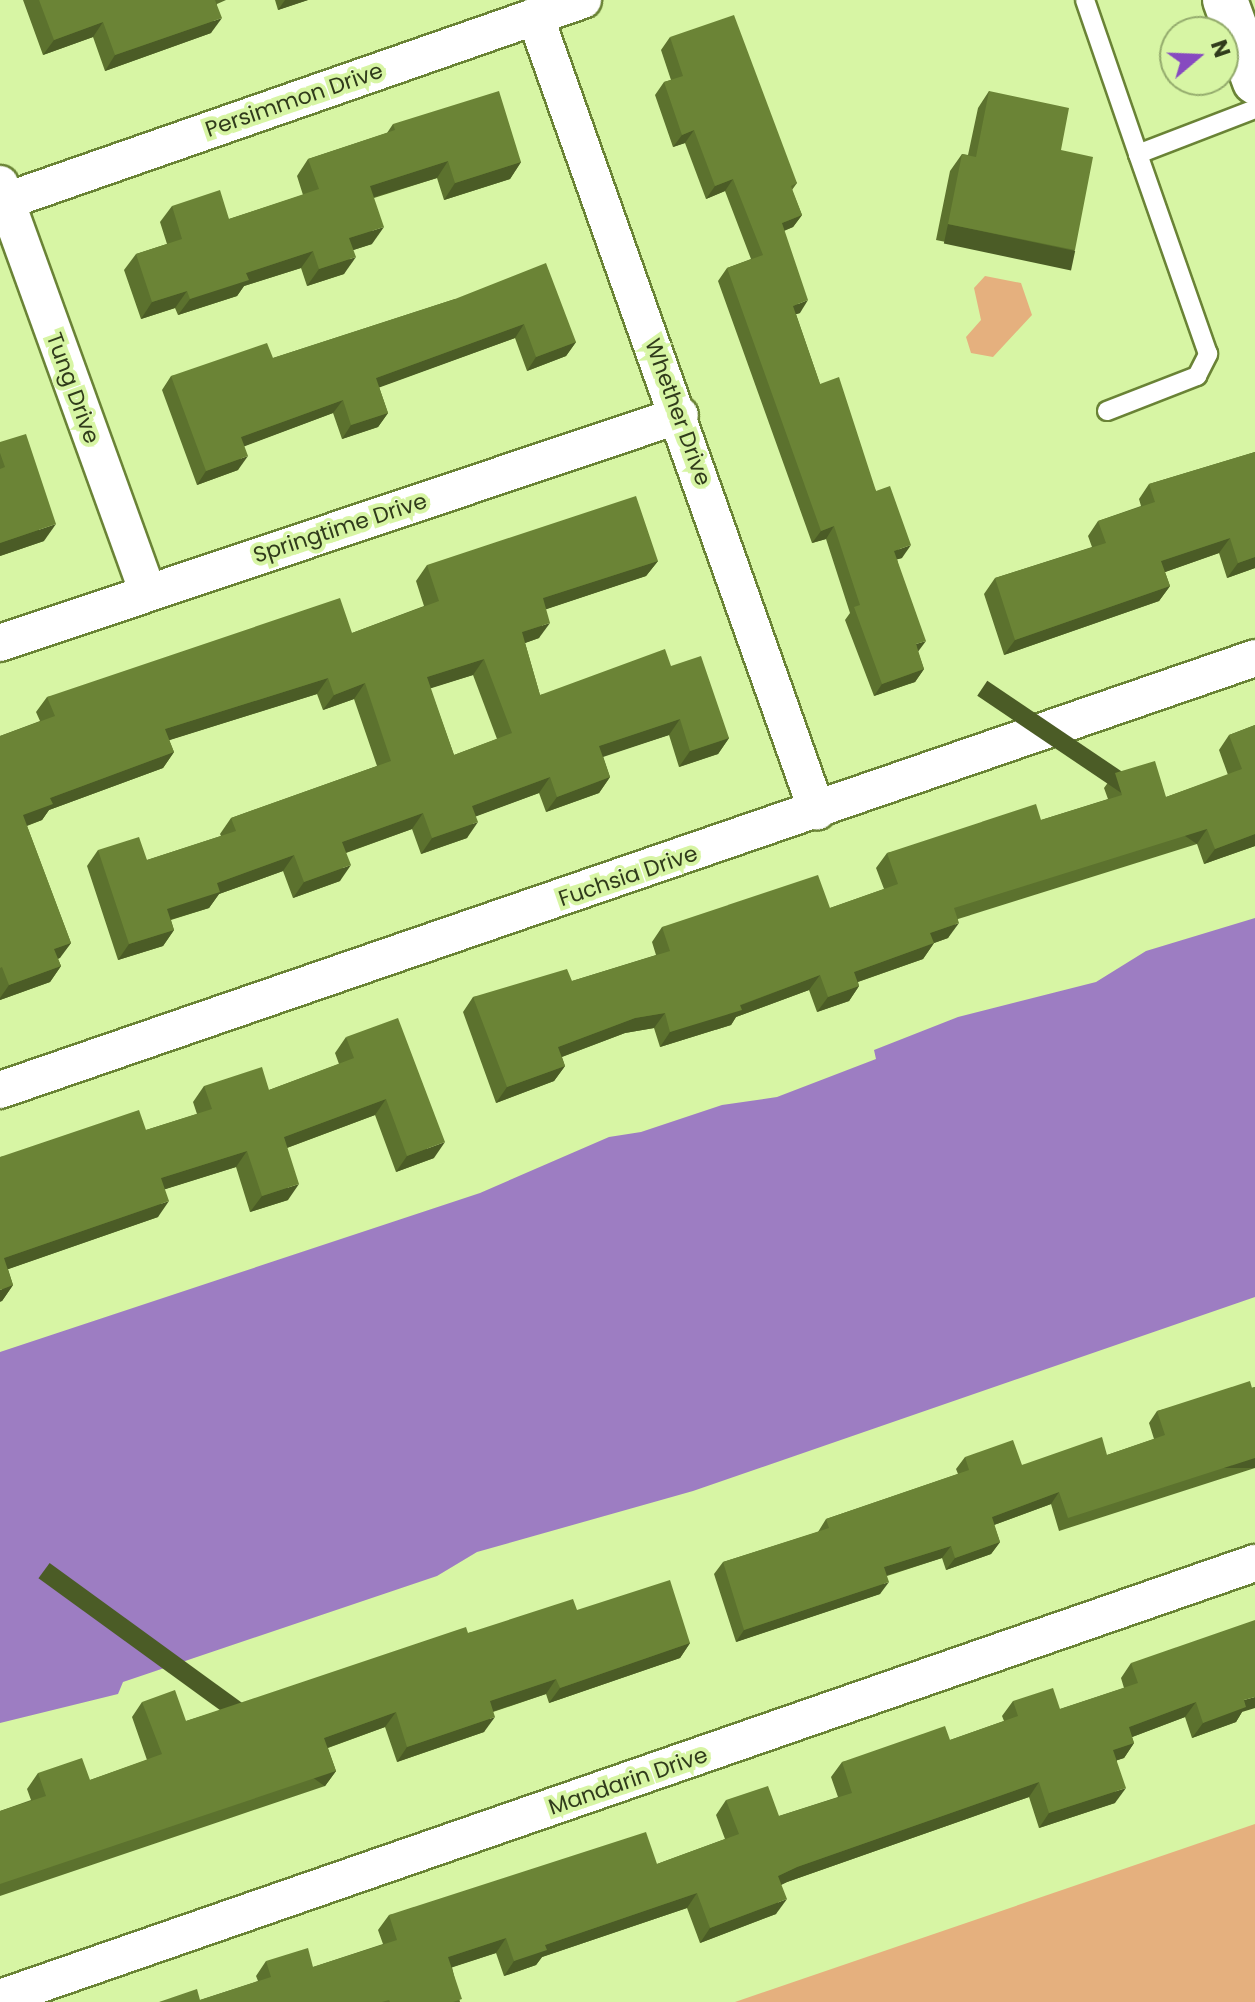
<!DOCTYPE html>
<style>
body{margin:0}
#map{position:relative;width:1255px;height:2002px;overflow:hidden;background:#d7f5a4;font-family:Poppins,sans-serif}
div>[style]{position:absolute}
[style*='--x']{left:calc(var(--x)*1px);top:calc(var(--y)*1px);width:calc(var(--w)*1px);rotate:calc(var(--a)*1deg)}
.green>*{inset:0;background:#e5b07e}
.water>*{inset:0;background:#9d7dc2}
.roads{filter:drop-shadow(2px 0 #6a8336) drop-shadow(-2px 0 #6a8336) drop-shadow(0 2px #6a8336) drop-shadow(0 -2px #6a8336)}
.lane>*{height:18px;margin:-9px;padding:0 9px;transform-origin:9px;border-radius:9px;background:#fff}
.street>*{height:36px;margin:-18px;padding:0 18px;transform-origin:18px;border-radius:18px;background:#fff}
.secondary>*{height:44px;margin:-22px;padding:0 22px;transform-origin:22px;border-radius:22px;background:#fff}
.wall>*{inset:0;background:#5c722e}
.shaded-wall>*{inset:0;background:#4b5c26;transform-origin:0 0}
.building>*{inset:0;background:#6b8436}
span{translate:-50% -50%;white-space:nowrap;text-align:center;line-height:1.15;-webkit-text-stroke:8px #d7f5a4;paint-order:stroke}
.street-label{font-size:22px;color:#303b1b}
.north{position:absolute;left:1159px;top:16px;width:80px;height:80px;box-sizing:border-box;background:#d7f5a4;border:2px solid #94ab6d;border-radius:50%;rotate:71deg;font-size:22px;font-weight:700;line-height:32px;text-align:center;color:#303b1b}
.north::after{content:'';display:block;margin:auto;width:28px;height:36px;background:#874ac0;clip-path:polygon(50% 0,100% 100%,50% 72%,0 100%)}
</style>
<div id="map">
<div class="green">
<div style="clip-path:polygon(985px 276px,1021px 283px,1032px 315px,993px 357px,971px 353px,966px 337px,981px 320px,974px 288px)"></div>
<div style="clip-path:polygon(1255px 1824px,1255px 2002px,735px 2002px)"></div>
</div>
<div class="water">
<div style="clip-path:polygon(1255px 918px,1255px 1297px,693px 1491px,477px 1552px,437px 1576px,123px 1682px,118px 1694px,0 1723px,0 1352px,480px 1193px,609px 1137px,641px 1132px,722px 1105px,777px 1097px,876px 1059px,874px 1050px,958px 1017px,1096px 982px,1146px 951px)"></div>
</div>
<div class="roads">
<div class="lane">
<div style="--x:1085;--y:0;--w:163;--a:71"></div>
<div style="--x:1107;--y:411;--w:97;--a:-21.3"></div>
<div style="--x:1197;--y:376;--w:25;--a:-63"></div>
<div style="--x:1208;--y:354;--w:212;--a:-109.3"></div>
<div style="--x:1138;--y:154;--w:125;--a:-21"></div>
</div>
<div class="street">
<div style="--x:535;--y:16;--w:844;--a:70.47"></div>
<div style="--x:0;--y:184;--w:433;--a:70.1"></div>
<div style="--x:6;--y:201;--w:611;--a:-19.21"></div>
<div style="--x:0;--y:643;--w:717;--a:-18.54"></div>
<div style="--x:0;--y:1090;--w:1327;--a:-18.99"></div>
<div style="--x:0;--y:1998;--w:1328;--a:-19.12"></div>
</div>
<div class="secondary">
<div style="--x:1225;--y:0;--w:87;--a:69.9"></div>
</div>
</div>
<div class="wall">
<div style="clip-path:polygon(23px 0,226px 0,217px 4px,211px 33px,105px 71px,93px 37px,43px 55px)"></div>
<div style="clip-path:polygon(275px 0,308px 0,278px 10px)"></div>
<div style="clip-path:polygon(670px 37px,797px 183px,792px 190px,802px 215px,793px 227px,784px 231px,800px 313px,796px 314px,820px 384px,876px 491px,902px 558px,897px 559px,918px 652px,924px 669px,915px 682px,874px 696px,845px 620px,850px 613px,826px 539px,812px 543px,718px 281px,727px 268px,751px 259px,725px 191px,706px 199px,685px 143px,673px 147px,655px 95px,664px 82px,671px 80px,661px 50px)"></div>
<div style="clip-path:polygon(989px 91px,1061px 150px,1075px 250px,1063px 266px,936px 240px,950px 171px,962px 154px,968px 155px,978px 108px)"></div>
<div style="clip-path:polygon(393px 124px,521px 162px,510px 179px,444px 200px,437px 178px,374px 198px,372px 244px,353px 250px,344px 274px,307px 286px,301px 268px,244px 286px,237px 296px,178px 315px,175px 308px,141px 319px,124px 270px,136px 254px,167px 244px,160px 222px,172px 206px,229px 219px,303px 195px,297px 176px,308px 159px,387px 133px)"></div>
<div style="clip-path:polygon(455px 299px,576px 342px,566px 356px,527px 371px,515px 338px,379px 387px,388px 413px,378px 427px,342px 439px,333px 413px,244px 446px,238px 470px,197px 485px,162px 390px,171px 376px,273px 358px)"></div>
<div style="clip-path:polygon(0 442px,44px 541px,0 556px)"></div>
<div style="clip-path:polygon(1255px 452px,1255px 568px,1227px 578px,1219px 553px,1165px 572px,1170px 586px,1159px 601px,1004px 655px,984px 594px,995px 578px,1092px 547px,1088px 536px,1098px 521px,1141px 506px,1139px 499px,1149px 484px)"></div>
<div style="clip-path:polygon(evenodd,658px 561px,646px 576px,546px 609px,539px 638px,525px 643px,540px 695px,671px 666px,729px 738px,718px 754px,679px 767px,669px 735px,603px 756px,610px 777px,599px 793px,546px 812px,539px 793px,476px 816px,467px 838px,421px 854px,412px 829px,346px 853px,340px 881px,293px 898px,283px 871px,219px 894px,209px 908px,171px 920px,174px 930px,163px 946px,118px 960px,87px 866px,98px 850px,147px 860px,221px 836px,220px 834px,231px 818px,377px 766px,354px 699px,323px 710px,317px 694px,169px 740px,174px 752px,163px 768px,49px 810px,42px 820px,27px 826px,71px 943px,58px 959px,61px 966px,50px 982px,0 1000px,0 736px,40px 721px,36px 712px,47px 697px,352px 633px,424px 606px,416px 581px,427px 565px,658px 561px,473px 675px,497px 739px,454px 755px,430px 688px,473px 675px)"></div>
<div style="clip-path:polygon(1255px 725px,1255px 846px,1204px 864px,1197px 844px,958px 919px,948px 938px,934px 943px,923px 959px,858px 982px,859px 986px,849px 1001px,817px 1012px,809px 990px,736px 1017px,731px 1025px,660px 1047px,654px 1028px,625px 1033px,562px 1057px,565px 1066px,554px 1081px,496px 1103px,463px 1012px,473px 997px,572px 981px,656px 955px,652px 942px,662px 927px,830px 908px,884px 889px,876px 868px,887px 853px,1041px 820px,1108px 799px,1104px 788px,1115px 773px,1166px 797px,1228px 775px,1219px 750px,1229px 735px)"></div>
<div style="clip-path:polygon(346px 1037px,434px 1158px,396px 1172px,375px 1115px,287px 1148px,288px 1200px,250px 1212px,236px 1167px,165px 1189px,158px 1217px,8px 1269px,13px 1285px,2px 1301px,0 1157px,146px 1130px,197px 1114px,193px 1102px,204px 1086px,269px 1090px,339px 1064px,335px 1053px)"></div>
<div style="clip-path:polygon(1255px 1387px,1255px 1468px,1059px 1531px,1051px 1504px,994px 1525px,1000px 1542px,991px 1554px,946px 1570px,942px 1558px,887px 1576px,880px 1594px,736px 1642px,714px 1574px,723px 1562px,818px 1532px,826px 1519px,958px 1474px,956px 1469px,965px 1457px,1022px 1465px,1107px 1455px,1154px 1439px,1149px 1423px,1157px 1411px)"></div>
<div style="clip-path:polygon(577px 1610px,690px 1643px,680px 1658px,549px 1703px,546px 1694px,493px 1712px,484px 1732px,397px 1762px,385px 1727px,328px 1748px,336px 1771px,325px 1786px,0 1896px,0 1811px,31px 1800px,27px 1789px,38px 1773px,90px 1780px,147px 1760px,132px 1717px,142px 1702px,186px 1721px,468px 1633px)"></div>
<div style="clip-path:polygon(1131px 1663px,1242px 1712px,1236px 1722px,1192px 1738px,1185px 1717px,1132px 1737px,1134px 1743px,1124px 1758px,1117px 1760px,1115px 1803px,1039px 1828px,1029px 1797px,787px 1882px,781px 1885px,776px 1914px,700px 1943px,687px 1908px,542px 1957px,536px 1965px,504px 1976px,496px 1953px,452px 1967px,460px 2002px,159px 2002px,200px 2000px,258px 1981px,256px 1976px,266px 1961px,313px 1967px,383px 1944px,378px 1930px,389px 1915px,657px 1864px,725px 1839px,716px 1815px,726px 1800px,779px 1816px,838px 1797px,831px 1777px,842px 1762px,950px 1740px,1004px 1721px,1002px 1716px,1013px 1701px,1060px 1709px,1124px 1688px,1121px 1678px)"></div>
</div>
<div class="shaded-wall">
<div style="clip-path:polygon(285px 0,308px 0,278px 10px)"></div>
<div style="clip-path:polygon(222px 18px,211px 33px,105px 71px,115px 55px)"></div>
<div style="clip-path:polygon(103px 22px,93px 37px,43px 55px,54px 40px)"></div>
<div style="clip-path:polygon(694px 130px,685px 143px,673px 147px,682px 135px)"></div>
<div style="clip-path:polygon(448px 161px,437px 178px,358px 202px,370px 186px)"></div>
<div style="clip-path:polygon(521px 162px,510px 179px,444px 200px,455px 183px)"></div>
<div style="clip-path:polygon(733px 179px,725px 191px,706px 199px,715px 186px)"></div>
<div style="clip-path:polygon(802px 215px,793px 227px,773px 235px,782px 223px)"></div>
<div style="left:948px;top:224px;width:130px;height:20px;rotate:12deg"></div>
<div style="clip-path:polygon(384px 227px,372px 244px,338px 255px,349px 238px)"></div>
<div style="clip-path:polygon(313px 251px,301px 268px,244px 286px,237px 296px,178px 315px,190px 299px,246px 273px)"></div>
<div style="clip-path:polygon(356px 257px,344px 274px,307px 286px,319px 269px)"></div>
<div style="clip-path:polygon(187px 291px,175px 308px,141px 319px,152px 302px)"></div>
<div style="clip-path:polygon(808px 300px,800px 313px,784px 318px,793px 306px)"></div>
<div style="clip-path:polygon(524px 324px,515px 338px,367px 392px,376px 378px)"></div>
<div style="clip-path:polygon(576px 342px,566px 356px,527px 371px,536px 357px)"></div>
<div style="clip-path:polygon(343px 400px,333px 413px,232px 451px,241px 437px)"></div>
<div style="clip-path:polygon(388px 413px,378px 427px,342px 439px,351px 425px)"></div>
<div style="clip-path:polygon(248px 456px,238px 470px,197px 485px,206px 471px)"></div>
<div style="clip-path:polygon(56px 524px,44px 541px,0 556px,0 543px)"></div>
<div style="clip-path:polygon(834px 526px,826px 539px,812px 543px,821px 531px)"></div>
<div style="clip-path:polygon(1230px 538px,1219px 553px,1151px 577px,1161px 561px)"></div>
<div style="clip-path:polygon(911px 545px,902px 558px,885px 563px,894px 551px)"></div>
<div style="clip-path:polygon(1255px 557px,1255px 568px,1227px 578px,1238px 563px)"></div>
<div style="clip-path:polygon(658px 561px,646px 576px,532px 614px,543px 598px)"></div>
<div style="clip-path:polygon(1170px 586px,1159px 601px,1004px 655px,1015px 640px)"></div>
<div style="clip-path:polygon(550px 623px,539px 638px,511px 648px,522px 632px)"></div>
<div style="clip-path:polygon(926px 641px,917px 653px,916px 644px)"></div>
<div style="clip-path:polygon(484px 659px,473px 675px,416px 693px,427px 677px)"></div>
<div style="clip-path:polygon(924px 669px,915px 682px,874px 696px,882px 684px)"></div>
<div style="clip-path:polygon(328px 678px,317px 694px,154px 745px,165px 729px)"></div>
<div style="clip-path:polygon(365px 683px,354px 699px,323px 710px,334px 695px)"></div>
<div style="clip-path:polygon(680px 719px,669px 735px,588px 762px,599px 746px)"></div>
<div style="clip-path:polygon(729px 738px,718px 754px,679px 767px,690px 751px)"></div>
<div style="clip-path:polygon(174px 752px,163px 768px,49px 810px,42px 820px,12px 831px,23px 815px,50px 798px)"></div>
<div style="clip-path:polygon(550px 777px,539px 793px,461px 822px,472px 806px)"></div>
<div style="clip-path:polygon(610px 777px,599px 793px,546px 812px,557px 797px)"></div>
<div style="clip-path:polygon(423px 813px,412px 829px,331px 858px,342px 842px)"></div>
<div style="clip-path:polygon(478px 822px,467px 838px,421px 854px,432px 838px)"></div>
<div style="left:1207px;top:829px;width:18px;height:265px;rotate:124deg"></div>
<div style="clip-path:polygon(1255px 834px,1255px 846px,1204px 864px,1215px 849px)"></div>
<div style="clip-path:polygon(294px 855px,283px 871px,219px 894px,209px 908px,156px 924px,167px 909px,217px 883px)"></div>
<div style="clip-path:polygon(351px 865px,340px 881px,293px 898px,304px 882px)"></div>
<div style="clip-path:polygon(959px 923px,948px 938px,920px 948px,930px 933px)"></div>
<div style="clip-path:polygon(174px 930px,163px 946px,118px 960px,129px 944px)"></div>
<div style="clip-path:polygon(71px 943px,60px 958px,43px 965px,54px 949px)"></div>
<div style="clip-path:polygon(934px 943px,923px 959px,843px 987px,854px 972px)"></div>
<div style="clip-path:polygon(61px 966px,50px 982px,0 1000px,0 998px,9px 985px)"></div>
<div style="clip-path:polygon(820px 975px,809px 990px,736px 1017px,731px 1025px,660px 1047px,670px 1032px)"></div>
<div style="clip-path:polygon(859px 986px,849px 1001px,817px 1012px,828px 997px)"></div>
<div style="clip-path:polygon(665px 1013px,654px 1028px,625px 1033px,548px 1062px,558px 1047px,635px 1018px)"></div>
<div style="clip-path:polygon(565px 1066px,554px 1081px,496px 1103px,507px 1087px)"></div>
<div style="clip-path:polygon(386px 1099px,375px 1115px,273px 1153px,284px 1137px)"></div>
<div style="clip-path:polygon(445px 1142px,434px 1158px,396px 1172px,407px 1156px)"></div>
<div style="clip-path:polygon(247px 1151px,236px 1167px,150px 1194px,161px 1178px)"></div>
<div style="clip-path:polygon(299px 1184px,288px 1200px,250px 1212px,262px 1196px)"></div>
<div style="clip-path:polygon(169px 1201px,158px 1217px,0 1272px,4px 1258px)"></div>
<div style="clip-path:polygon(13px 1285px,2px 1301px,0 1302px,0 1290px)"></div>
<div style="left:1255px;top:1458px;width:10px;height:196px;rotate:90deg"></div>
<div style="clip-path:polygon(1059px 1492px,1051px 1504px,983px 1529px,992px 1517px)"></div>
<div style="clip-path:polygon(1000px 1542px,991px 1554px,946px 1570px,955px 1558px)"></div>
<div style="clip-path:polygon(951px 1546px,942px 1558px,875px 1579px,884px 1567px)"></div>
<div style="clip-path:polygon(889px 1582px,880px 1594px,736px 1642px,744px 1630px)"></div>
<div style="clip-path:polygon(690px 1643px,680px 1658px,549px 1703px,560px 1688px)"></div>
<div style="clip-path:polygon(556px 1679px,546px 1694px,479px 1716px,490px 1701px)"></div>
<div style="clip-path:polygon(1255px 1697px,1255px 1708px,1242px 1712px,1236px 1722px,1192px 1738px,1203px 1723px,1244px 1700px)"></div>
<div style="clip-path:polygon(1196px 1702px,1185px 1717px,1119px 1742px,1129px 1727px)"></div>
<div style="clip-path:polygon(396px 1712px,385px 1727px,313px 1753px,324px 1738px)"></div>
<div style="clip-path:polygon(495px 1717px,484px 1732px,397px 1762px,407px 1747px)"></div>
<div style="clip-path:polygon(1134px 1743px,1124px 1758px,1103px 1765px,1113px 1750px)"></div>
<div style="left:336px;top:1771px;width:19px;height:354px;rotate:126deg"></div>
<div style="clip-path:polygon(1039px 1782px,1029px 1797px,787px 1882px,768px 1891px,778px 1876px,797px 1867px)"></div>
<div style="clip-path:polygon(1126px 1788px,1115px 1803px,1039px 1828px,1049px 1813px)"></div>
<div style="clip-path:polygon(697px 1893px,687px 1908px,542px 1957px,536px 1965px,504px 1976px,514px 1961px,545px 1945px)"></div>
<div style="clip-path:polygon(787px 1899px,776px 1914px,700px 1943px,710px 1928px)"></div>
<div style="clip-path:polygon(506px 1938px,496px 1953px,438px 1972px,448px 1957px)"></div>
</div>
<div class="building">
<div style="clip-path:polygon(39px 0,215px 0,222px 18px,115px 55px,103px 22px,54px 40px)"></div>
<div style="clip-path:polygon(734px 15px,797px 183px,791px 186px,802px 215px,782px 223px,808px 300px,793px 306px,820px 384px,839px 377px,876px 491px,890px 486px,911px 545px,894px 551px,926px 641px,916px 644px,924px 669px,882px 684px,854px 607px,860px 605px,834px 526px,821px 531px,727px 268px,763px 255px,733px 179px,715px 186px,694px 130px,682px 135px,664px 82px,683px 76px,670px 37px)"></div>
<div style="clip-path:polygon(499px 91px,521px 162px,455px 183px,448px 161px,370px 186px,384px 227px,349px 238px,356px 257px,319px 269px,313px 251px,246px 273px,249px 280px,190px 299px,187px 291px,152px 302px,136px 254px,182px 239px,172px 206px,220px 190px,229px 219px,319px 189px,308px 159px,395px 130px,393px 124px)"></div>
<div style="clip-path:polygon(989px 91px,1069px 108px,1061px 150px,1093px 157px,1075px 250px,948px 224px,962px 154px,976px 157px)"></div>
<div style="clip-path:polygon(546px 263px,576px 342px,536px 357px,524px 324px,376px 378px,388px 413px,351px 425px,343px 400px,241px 437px,248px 456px,206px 471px,171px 376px,267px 343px,273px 358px,455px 299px)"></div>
<div style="clip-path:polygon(26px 434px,56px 524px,0 543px,0 469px,5px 467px,0 453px,0 442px)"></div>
<div style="clip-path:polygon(1255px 452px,1255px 557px,1238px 563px,1230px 538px,1161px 561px,1170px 586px,1015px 640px,995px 578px,1106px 543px,1098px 521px,1155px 502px,1149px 484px)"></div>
<div style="clip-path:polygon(evenodd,636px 496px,658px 561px,543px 598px,550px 623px,522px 632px,540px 695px,665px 649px,671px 666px,701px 656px,729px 738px,690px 751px,680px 719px,599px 746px,610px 777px,557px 797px,550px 777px,472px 806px,478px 822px,432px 838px,423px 813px,342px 842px,351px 865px,304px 882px,294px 855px,217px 883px,220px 892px,167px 909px,174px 930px,129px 944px,98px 850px,139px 837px,147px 860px,236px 831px,231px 818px,391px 761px,365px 683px,334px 695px,328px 678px,165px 729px,174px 752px,50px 798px,53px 804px,23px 815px,71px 943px,54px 949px,61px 966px,9px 985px,2px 967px,0 968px,0 736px,55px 716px,47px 697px,340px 598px,352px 633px,439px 601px,427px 565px,636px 496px,484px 659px,512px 733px,454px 755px,427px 677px,484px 659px)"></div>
<div style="clip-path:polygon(1255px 725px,1255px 834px,1215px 849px,1207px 829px,954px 908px,959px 923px,930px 933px,934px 943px,854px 972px,859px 986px,828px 997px,820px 975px,740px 1005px,742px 1010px,670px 1032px,665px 1013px,635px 1018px,558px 1047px,565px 1066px,507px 1087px,473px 997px,567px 969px,572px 981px,670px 951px,662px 927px,818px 875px,830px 908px,898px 884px,887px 853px,1036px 804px,1041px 820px,1122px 795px,1115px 773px,1155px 761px,1166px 797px,1242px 769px,1229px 735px)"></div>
<div style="clip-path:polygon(398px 1018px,445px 1142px,407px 1156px,386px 1099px,284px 1137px,299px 1184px,262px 1196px,247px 1151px,161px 1178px,169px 1201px,4px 1258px,13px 1285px,0 1290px,0 1157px,139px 1110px,146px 1130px,212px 1109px,204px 1086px,262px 1067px,269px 1090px,354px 1058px,346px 1037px)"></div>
<div style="clip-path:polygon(1250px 1381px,1252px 1388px,1255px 1387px,1255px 1458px,1068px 1518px,1059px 1492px,992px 1517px,1000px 1542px,955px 1558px,951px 1546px,884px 1567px,889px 1582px,744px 1630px,723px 1562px,829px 1528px,826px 1519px,969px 1470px,965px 1457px,1013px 1440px,1022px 1465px,1102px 1437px,1107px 1455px,1165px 1435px,1157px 1411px)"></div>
<div style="clip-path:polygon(670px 1580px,690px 1643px,560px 1688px,556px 1679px,490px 1701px,495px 1717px,407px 1747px,396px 1712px,324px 1738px,336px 1771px,0 1884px,0 1811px,46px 1796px,38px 1773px,82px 1758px,90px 1780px,162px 1754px,142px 1702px,175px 1690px,186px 1721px,466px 1627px,468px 1633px,573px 1599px,577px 1610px)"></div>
<div style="clip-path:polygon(1255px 1620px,1255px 1697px,1244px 1700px,1246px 1707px,1203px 1723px,1196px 1702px,1129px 1727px,1134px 1743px,1113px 1750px,1126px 1788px,1049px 1813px,1039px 1782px,797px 1867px,778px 1876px,787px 1899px,710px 1928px,697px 1893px,545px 1945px,547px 1950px,514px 1961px,506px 1938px,448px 1957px,462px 1999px,453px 2002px,390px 2002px,389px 2000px,382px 2002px,159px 2002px,197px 1989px,200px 2000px,271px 1977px,266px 1961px,308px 1948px,313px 1967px,397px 1940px,389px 1915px,646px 1832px,657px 1864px,739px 1834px,726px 1800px,768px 1786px,779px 1816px,852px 1793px,842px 1762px,945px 1726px,950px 1740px,1018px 1716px,1013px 1701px,1053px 1688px,1060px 1709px,1138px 1683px,1131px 1663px)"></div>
</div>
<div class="street-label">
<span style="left:294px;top:100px;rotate:-19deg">Persimmon Drive</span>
<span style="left:73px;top:388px;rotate:70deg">Tung Drive</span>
<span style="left:678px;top:412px;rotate:70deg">Whether Drive</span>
<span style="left:340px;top:528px;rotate:-18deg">Springtime Drive</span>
<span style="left:628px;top:876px;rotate:-19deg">Fuchsia Drive</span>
<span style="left:628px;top:1781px;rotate:-19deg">Mandarin Drive</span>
</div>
<div class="north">N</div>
</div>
